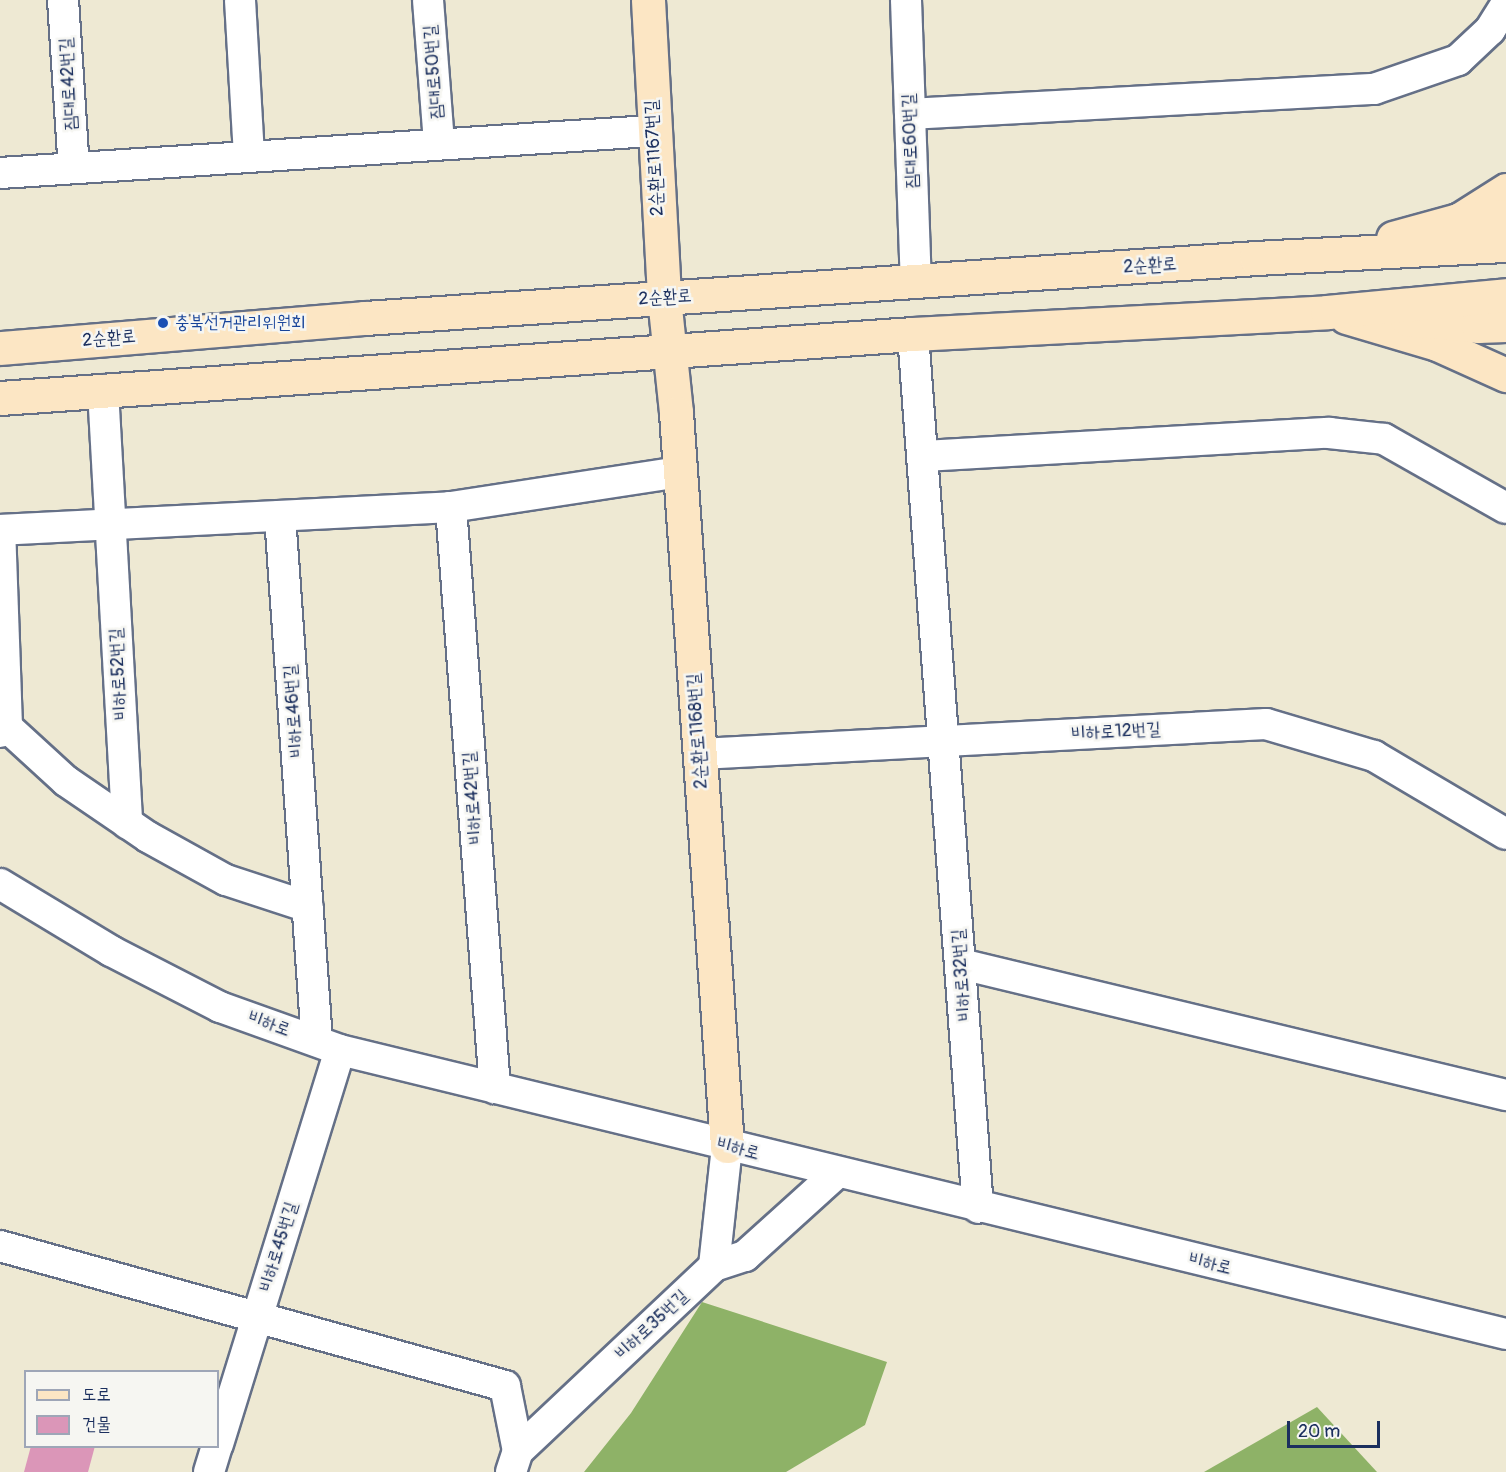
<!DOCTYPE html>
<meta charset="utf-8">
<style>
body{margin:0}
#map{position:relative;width:1506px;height:1472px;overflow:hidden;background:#eee9d3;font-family:Pangolin,"Poor Story",sans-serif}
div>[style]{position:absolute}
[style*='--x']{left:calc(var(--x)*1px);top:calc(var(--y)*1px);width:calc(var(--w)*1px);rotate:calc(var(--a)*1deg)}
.forest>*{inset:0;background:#8eb267}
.building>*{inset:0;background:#db96b8}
.roads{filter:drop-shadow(2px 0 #657087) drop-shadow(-2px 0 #657087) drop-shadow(0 2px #657087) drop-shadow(0 -2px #657087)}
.street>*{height:30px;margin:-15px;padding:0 15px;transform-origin:15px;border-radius:15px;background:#fff}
.secondary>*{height:33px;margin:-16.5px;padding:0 16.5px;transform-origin:16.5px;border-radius:16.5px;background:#fce6c4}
.dots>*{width:16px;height:16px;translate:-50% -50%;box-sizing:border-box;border:3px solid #f6f6f2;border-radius:50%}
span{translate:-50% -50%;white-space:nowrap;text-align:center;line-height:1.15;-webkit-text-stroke:5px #f6f6f2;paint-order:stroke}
.street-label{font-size:18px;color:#1b2f5e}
.transit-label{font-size:18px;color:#164399}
.left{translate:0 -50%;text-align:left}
.legend{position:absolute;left:24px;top:1370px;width:195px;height:78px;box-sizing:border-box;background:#f6f6f2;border:2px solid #9ea6b7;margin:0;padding:8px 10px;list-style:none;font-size:18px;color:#1b2f5e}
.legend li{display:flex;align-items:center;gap:12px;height:30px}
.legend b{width:30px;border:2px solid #9ea6b7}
.scale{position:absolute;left:1287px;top:1421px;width:93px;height:27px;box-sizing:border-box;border:3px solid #1b2f5e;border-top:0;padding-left:8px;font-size:18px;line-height:21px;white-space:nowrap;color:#1b2f5e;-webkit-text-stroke:4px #f6f6f2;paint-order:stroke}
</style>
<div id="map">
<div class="forest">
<div style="clip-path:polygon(702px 1302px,887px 1362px,865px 1425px,786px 1472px,584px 1472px,631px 1413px)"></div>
<div style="clip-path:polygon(1317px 1407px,1377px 1472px,1204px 1472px)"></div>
</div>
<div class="building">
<div style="clip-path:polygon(31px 1446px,95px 1446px,88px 1472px,24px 1472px)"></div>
</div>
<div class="roads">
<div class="street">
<div style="--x:63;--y:0;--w:168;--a:86.3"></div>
<div style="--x:240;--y:0;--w:156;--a:86.7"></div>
<div style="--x:428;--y:0;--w:144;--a:85.6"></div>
<div style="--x:906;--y:0;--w:281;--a:88"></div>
<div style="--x:910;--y:114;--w:465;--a:-3.1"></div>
<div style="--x:1374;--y:89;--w:89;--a:-19"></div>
<div style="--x:1458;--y:60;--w:44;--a:-43.2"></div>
<div style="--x:1490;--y:30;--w:31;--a:-58"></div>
<div style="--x:0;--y:173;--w:653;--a:-3.69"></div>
<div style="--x:913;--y:334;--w:876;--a:85.75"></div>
<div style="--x:103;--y:390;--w:434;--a:86.8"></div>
<div style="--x:924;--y:456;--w:406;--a:-3.3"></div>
<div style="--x:1329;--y:433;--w:55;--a:6.2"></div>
<div style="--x:1384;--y:439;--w:140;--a:29.5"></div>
<div style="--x:451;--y:507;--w:583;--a:85.67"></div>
<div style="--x:280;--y:516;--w:526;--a:85.97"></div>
<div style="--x:7;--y:727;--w:80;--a:42.5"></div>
<div style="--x:66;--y:781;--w:99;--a:34.3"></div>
<div style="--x:148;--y:837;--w:89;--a:28.9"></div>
<div style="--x:226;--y:880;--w:86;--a:18.2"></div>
<div style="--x:0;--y:732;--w:9;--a:-36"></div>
<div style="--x:7;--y:727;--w:197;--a:-92"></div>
<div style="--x:0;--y:530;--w:452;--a:-2.9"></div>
<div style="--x:451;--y:507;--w:232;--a:-8.7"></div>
<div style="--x:700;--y:754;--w:567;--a:-3.03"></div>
<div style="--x:1266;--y:724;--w:113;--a:16.5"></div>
<div style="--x:1374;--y:756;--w:153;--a:30.6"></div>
<div style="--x:0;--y:884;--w:130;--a:31.1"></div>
<div style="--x:111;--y:951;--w:123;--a:27.2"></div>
<div style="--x:220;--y:1007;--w:127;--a:19.7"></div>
<div style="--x:340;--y:1050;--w:1200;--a:13.69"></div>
<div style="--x:961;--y:964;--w:561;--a:13.52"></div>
<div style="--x:0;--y:1246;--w:524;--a:15.49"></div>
<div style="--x:505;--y:1386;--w:66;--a:78.7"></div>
<div style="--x:714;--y:1266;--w:33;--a:-18"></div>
<div style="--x:745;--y:1256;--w:124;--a:-42.1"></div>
<div style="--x:218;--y:1444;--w:412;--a:-72.8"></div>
<div style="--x:209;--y:1472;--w:27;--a:-73"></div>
<div style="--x:511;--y:1472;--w:22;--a:-72"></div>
<div style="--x:518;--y:1451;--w:270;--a:-43.3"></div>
<div style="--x:714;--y:1266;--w:121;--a:-83.8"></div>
</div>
<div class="secondary">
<div style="--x:648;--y:0;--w:298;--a:86.9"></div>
<div style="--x:664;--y:298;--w:116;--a:84"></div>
<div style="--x:676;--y:413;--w:735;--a:86.02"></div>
<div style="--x:1462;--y:218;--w:52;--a:-32.5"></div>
<div style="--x:1393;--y:238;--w:67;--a:-15.5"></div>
<div style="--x:1458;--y:220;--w:48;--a:-4.8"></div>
<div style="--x:1346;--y:317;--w:95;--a:16.5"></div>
<div style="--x:1437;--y:344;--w:76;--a:24.2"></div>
<div style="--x:1407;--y:319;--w:71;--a:5.6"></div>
<div style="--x:1478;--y:326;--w:28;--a:-2"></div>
<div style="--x:0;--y:348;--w:366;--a:-4.7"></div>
<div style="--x:365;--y:318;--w:893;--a:-3.85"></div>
<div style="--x:1256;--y:258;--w:250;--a:-3"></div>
<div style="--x:0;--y:398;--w:915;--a:-4.01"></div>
<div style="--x:913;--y:334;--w:415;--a:-3"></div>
<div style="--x:1327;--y:312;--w:180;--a:-5.4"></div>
</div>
</div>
<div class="dots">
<div style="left:163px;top:323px;background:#1a4fb4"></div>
</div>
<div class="street-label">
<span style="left:434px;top:72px;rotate:-94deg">짐대로50번길</span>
<span style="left:69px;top:84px;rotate:-93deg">짐대로42번길</span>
<span style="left:911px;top:141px;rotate:-92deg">짐대로60번길</span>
<span style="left:655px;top:158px;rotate:-93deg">2순환로1167번길</span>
<span style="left:1150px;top:266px;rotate:-4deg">2순환로</span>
<span style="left:665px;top:298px;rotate:-4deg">2순환로</span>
<span style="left:109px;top:339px;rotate:-5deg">2순환로</span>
<span style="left:119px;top:674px;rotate:-93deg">비하로52번길</span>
<span style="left:294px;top:711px;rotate:-94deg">비하로46번길</span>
<span style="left:698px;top:731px;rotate:-94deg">2순환로1168번길</span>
<span style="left:1116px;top:732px;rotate:-3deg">비하로12번길</span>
<span style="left:473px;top:798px;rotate:-94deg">비하로42번길</span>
<span style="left:962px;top:975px;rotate:-94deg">비하로32번길</span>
<span style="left:269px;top:1024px;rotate:20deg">비하로</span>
<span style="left:738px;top:1149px;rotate:15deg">비하로</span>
<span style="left:279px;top:1247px;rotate:-73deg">비하로45번길</span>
<span style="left:1210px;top:1264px;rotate:14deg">비하로</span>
<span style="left:652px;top:1325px;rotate:-43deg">비하로35번길</span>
</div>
<div class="transit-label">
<span class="left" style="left:175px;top:323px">충북선거관리위원회</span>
</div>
<ul class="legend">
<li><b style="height:8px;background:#fce6c4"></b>도로</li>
<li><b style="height:16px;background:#db96b8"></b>건물</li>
</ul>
<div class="scale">20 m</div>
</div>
